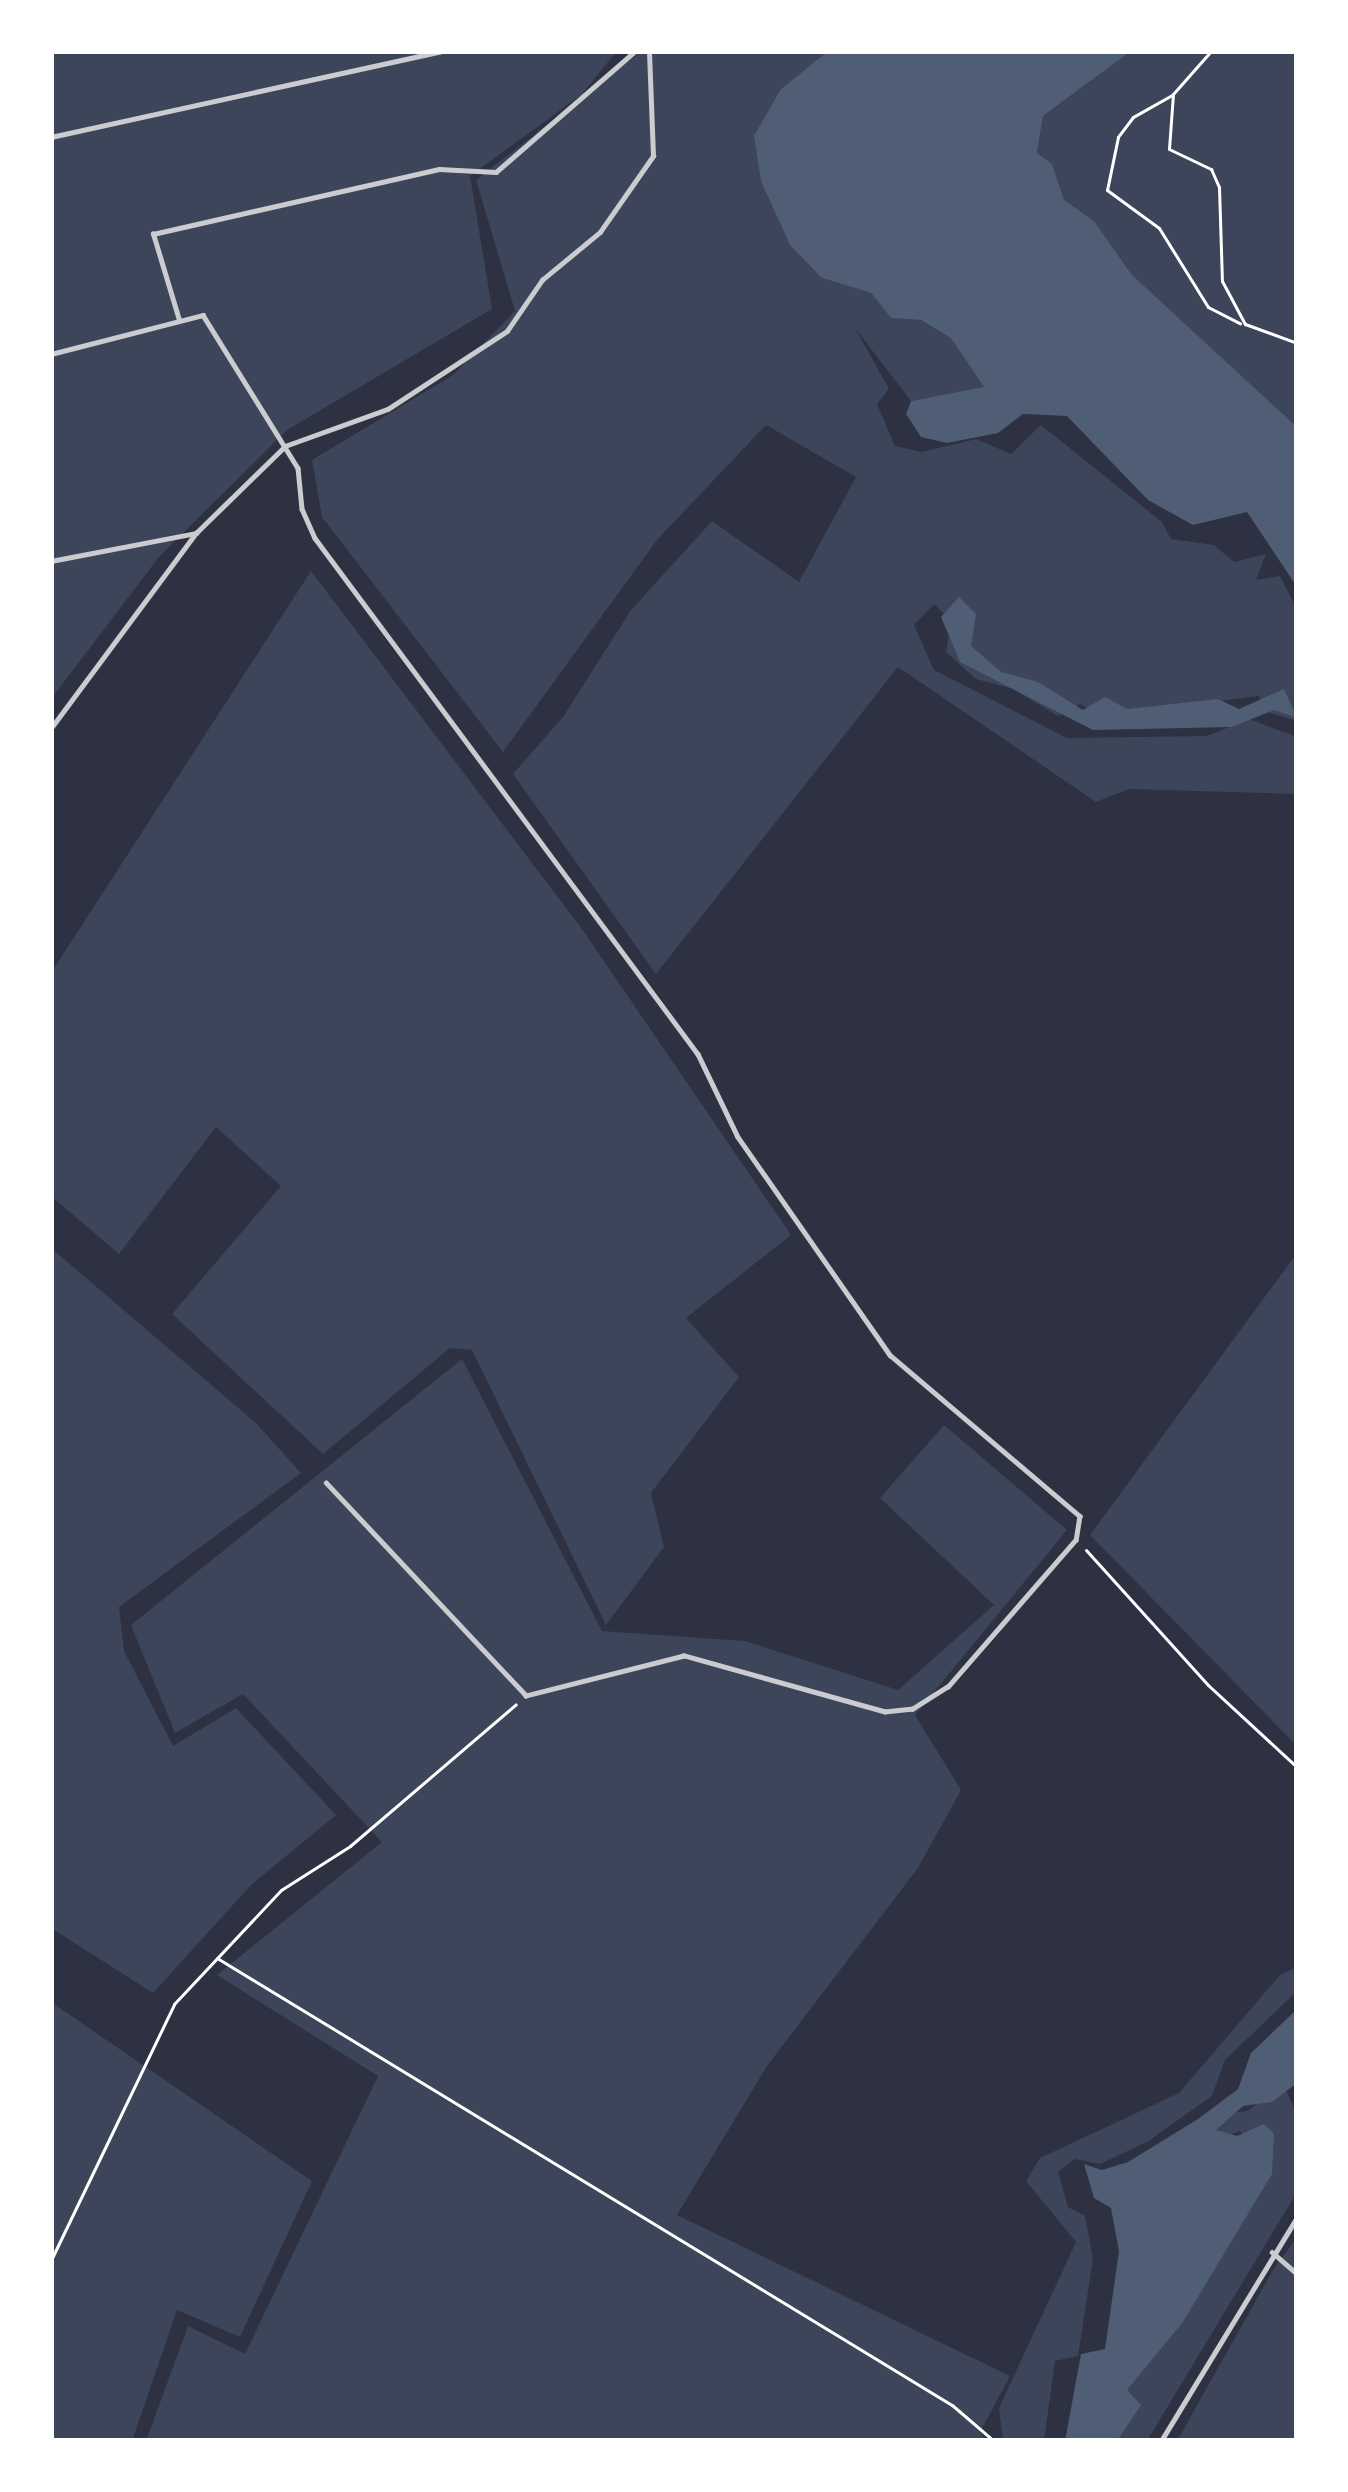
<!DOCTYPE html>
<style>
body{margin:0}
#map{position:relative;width:1348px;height:2492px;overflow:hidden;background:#2d3142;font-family:Roboto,sans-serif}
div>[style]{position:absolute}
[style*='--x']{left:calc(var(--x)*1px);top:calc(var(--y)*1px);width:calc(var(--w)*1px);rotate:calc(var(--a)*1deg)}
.green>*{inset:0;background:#3c4559}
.water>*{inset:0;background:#4f5d75}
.path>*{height:3px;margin:-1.5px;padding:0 1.5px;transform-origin:1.5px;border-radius:1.5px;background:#fff}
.service>*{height:4.5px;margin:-2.25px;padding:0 2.25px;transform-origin:2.25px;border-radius:2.25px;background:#caccd0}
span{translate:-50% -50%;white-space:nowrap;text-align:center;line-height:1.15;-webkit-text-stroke:9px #fff;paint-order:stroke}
.frame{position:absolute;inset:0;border:54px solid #fff;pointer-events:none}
</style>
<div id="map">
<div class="green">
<div style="clip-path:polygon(51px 51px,617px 51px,581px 95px,470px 176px,492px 309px,287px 430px,159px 557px,51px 699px)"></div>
<div style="clip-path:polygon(642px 51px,828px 51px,781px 89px,822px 278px,871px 293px,891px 318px,921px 320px,952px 338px,985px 388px,911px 401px,855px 328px,889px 389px,877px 404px,895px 446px,922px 452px,976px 439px,1011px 454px,1041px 425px,1162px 522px,1171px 539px,1214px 545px,1234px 562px,1266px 554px,1256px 580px,1280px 576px,1297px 609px,1297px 721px,1264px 711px,1259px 696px,1102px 716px,1080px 704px,1058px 716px,1013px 689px,976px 679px,946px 652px,951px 621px,934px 604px,914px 625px,934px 670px,1067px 738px,1207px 736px,1249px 719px,1297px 737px,1297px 794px,1129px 789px,1096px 802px,898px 667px,656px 974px,513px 774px,563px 717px,631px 610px,712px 521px,799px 582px,856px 477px,766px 425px,657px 540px,503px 752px,322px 517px,312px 460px,453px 375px,515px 311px,476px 180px)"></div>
<div style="clip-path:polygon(1131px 51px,1297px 51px,1297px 427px,1131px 274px,1064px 201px,1052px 165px,1037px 154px,1043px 116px)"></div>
<div style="clip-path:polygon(311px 571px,582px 929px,791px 1235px,686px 1318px,739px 1377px,651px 1493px,664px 1547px,606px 1625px,472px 1350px,450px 1348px,323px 1454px,172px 1314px,281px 1186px,216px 1127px,119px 1254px,51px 1196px,51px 973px)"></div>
<div style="clip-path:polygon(51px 1248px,256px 1423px,301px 1473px,119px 1607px,124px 1651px,173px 1746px,236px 1708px,336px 1815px,251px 1885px,153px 1993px,51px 1928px)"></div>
<div style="clip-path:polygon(1297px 1253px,1297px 1746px,1090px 1535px)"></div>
<div style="clip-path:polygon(462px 1359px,602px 1631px,745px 1641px,898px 1690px,994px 1605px,880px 1498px,944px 1425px,1067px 1530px,915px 1715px,961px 1790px,918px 1868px,767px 2066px,677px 2215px,1010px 2376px,980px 2432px,986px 2441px,146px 2441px,188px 2326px,245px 2354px,378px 2076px,217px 1975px,382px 1842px,243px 1694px,175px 1733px,131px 1625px)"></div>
<div style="clip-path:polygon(1297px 1967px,1297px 1991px,1225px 2060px,1212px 2096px,1147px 2142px,1100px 2164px,1075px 2159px,1058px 2172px,1068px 2207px,1085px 2216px,1093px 2259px,1078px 2356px,1055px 2361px,1044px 2441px,1003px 2441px,999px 2408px,1076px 2242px,1026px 2181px,1040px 2158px,1179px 2093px,1280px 1975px)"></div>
<div style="clip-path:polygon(51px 2002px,312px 2181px,240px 2337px,177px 2310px,132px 2441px,51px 2441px)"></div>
<div style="clip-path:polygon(1283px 2084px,1297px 2114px,1297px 2192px,1147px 2441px,1098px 2441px,1103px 2398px,1250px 2141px,1240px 2131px,1211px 2142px,1218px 2114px,1247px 2111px)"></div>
<div style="clip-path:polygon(1297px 2237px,1297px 2441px,1177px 2441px,1273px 2270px)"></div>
</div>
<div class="water">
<div style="clip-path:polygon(828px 51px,1131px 51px,1043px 116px,1037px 153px,1052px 164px,1064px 200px,1094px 221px,1131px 274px,1297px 427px,1297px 587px,1247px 512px,1193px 525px,1148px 500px,1067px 416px,1023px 414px,998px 433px,947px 443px,921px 437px,906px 414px,911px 401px,984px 387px,951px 338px,921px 320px,891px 318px,871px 293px,822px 278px,790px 245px,761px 181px,754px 136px,781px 89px)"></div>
<div style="clip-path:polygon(959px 597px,976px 614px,971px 646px,1001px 672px,1038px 682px,1083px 710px,1105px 697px,1127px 709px,1218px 699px,1239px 709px,1284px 689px,1297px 718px,1274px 710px,1232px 727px,1093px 730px,960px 662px,941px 617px)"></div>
<div style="clip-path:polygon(1297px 2009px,1297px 2083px,1272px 2102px,1243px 2106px,1216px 2130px,1237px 2136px,1264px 2124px,1274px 2134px,1272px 2174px,1183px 2322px,1127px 2390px,1141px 2405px,1117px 2441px,1065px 2441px,1081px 2354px,1105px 2349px,1119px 2251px,1111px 2208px,1094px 2198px,1084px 2164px,1102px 2170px,1128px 2162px,1198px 2119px,1238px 2089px,1251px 2053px)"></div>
</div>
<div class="path">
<div style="--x:1211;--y:51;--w:57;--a:131.5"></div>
<div style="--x:1173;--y:94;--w:55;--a:94.2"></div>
<div style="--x:1169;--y:149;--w:47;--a:25.5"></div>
<div style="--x:1211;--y:169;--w:20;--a:66"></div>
<div style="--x:1219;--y:187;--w:94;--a:88.2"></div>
<div style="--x:1222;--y:281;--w:49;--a:61.9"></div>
<div style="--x:1245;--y:324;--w:55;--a:20.1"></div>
<div style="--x:1172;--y:95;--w:45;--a:150.6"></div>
<div style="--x:1133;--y:117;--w:25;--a:127"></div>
<div style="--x:1118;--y:137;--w:54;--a:101.7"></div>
<div style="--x:1107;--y:190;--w:64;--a:36.2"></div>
<div style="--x:1159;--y:228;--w:93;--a:58.2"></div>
<div style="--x:1208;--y:307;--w:36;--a:27"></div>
<div style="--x:1086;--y:1550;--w:182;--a:47.9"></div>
<div style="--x:1208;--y:1685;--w:121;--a:42.7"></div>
<div style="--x:217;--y:1958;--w:860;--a:31.31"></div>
<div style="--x:952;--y:2405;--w:55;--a:40.6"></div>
<div style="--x:51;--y:2260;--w:284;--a:-64.3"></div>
<div style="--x:174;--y:2004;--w:156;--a:-46.8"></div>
<div style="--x:281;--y:1890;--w:82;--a:-32.5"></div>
<div style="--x:350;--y:1846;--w:218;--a:-40.5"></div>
</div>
<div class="service">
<div style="--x:51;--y:137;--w:399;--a:-12.4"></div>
<div style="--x:179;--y:320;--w:90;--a:-106.8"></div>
<div style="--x:153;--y:234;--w:293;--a:-12.8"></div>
<div style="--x:439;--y:169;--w:57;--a:3"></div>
<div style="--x:496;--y:172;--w:184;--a:-41"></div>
<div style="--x:51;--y:354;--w:157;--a:-14.4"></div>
<div style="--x:203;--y:315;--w:180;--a:58.2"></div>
<div style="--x:298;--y:468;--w:41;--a:84.4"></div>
<div style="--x:302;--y:509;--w:32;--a:66"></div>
<div style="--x:315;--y:538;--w:643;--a:53.42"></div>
<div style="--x:698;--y:1054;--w:92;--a:64.3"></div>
<div style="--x:738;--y:1137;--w:266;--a:55.1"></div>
<div style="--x:890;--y:1355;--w:249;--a:40.3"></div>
<div style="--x:1080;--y:1516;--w:24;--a:99"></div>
<div style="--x:1076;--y:1540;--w:194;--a:131"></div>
<div style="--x:949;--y:1686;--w:43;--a:147.4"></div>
<div style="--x:913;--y:1709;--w:28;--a:174"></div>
<div style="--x:885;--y:1712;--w:209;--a:-164.4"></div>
<div style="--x:684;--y:1656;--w:163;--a:165.8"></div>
<div style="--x:526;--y:1696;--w:292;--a:-133.2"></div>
<div style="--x:51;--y:561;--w:148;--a:-10.9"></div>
<div style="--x:51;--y:728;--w:243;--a:-53.4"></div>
<div style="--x:196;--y:533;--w:124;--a:-44.3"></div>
<div style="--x:285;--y:446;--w:109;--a:-19.8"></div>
<div style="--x:388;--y:409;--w:142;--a:-33.2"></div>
<div style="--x:507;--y:331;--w:62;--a:-55.5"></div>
<div style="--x:542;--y:280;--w:75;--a:-39.6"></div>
<div style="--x:600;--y:232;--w:93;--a:-55.1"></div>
<div style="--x:653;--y:156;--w:105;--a:-92.2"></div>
<div style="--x:1272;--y:2252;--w:33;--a:41"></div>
<div style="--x:1161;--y:2441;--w:262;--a:-58.7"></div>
</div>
<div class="frame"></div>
</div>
